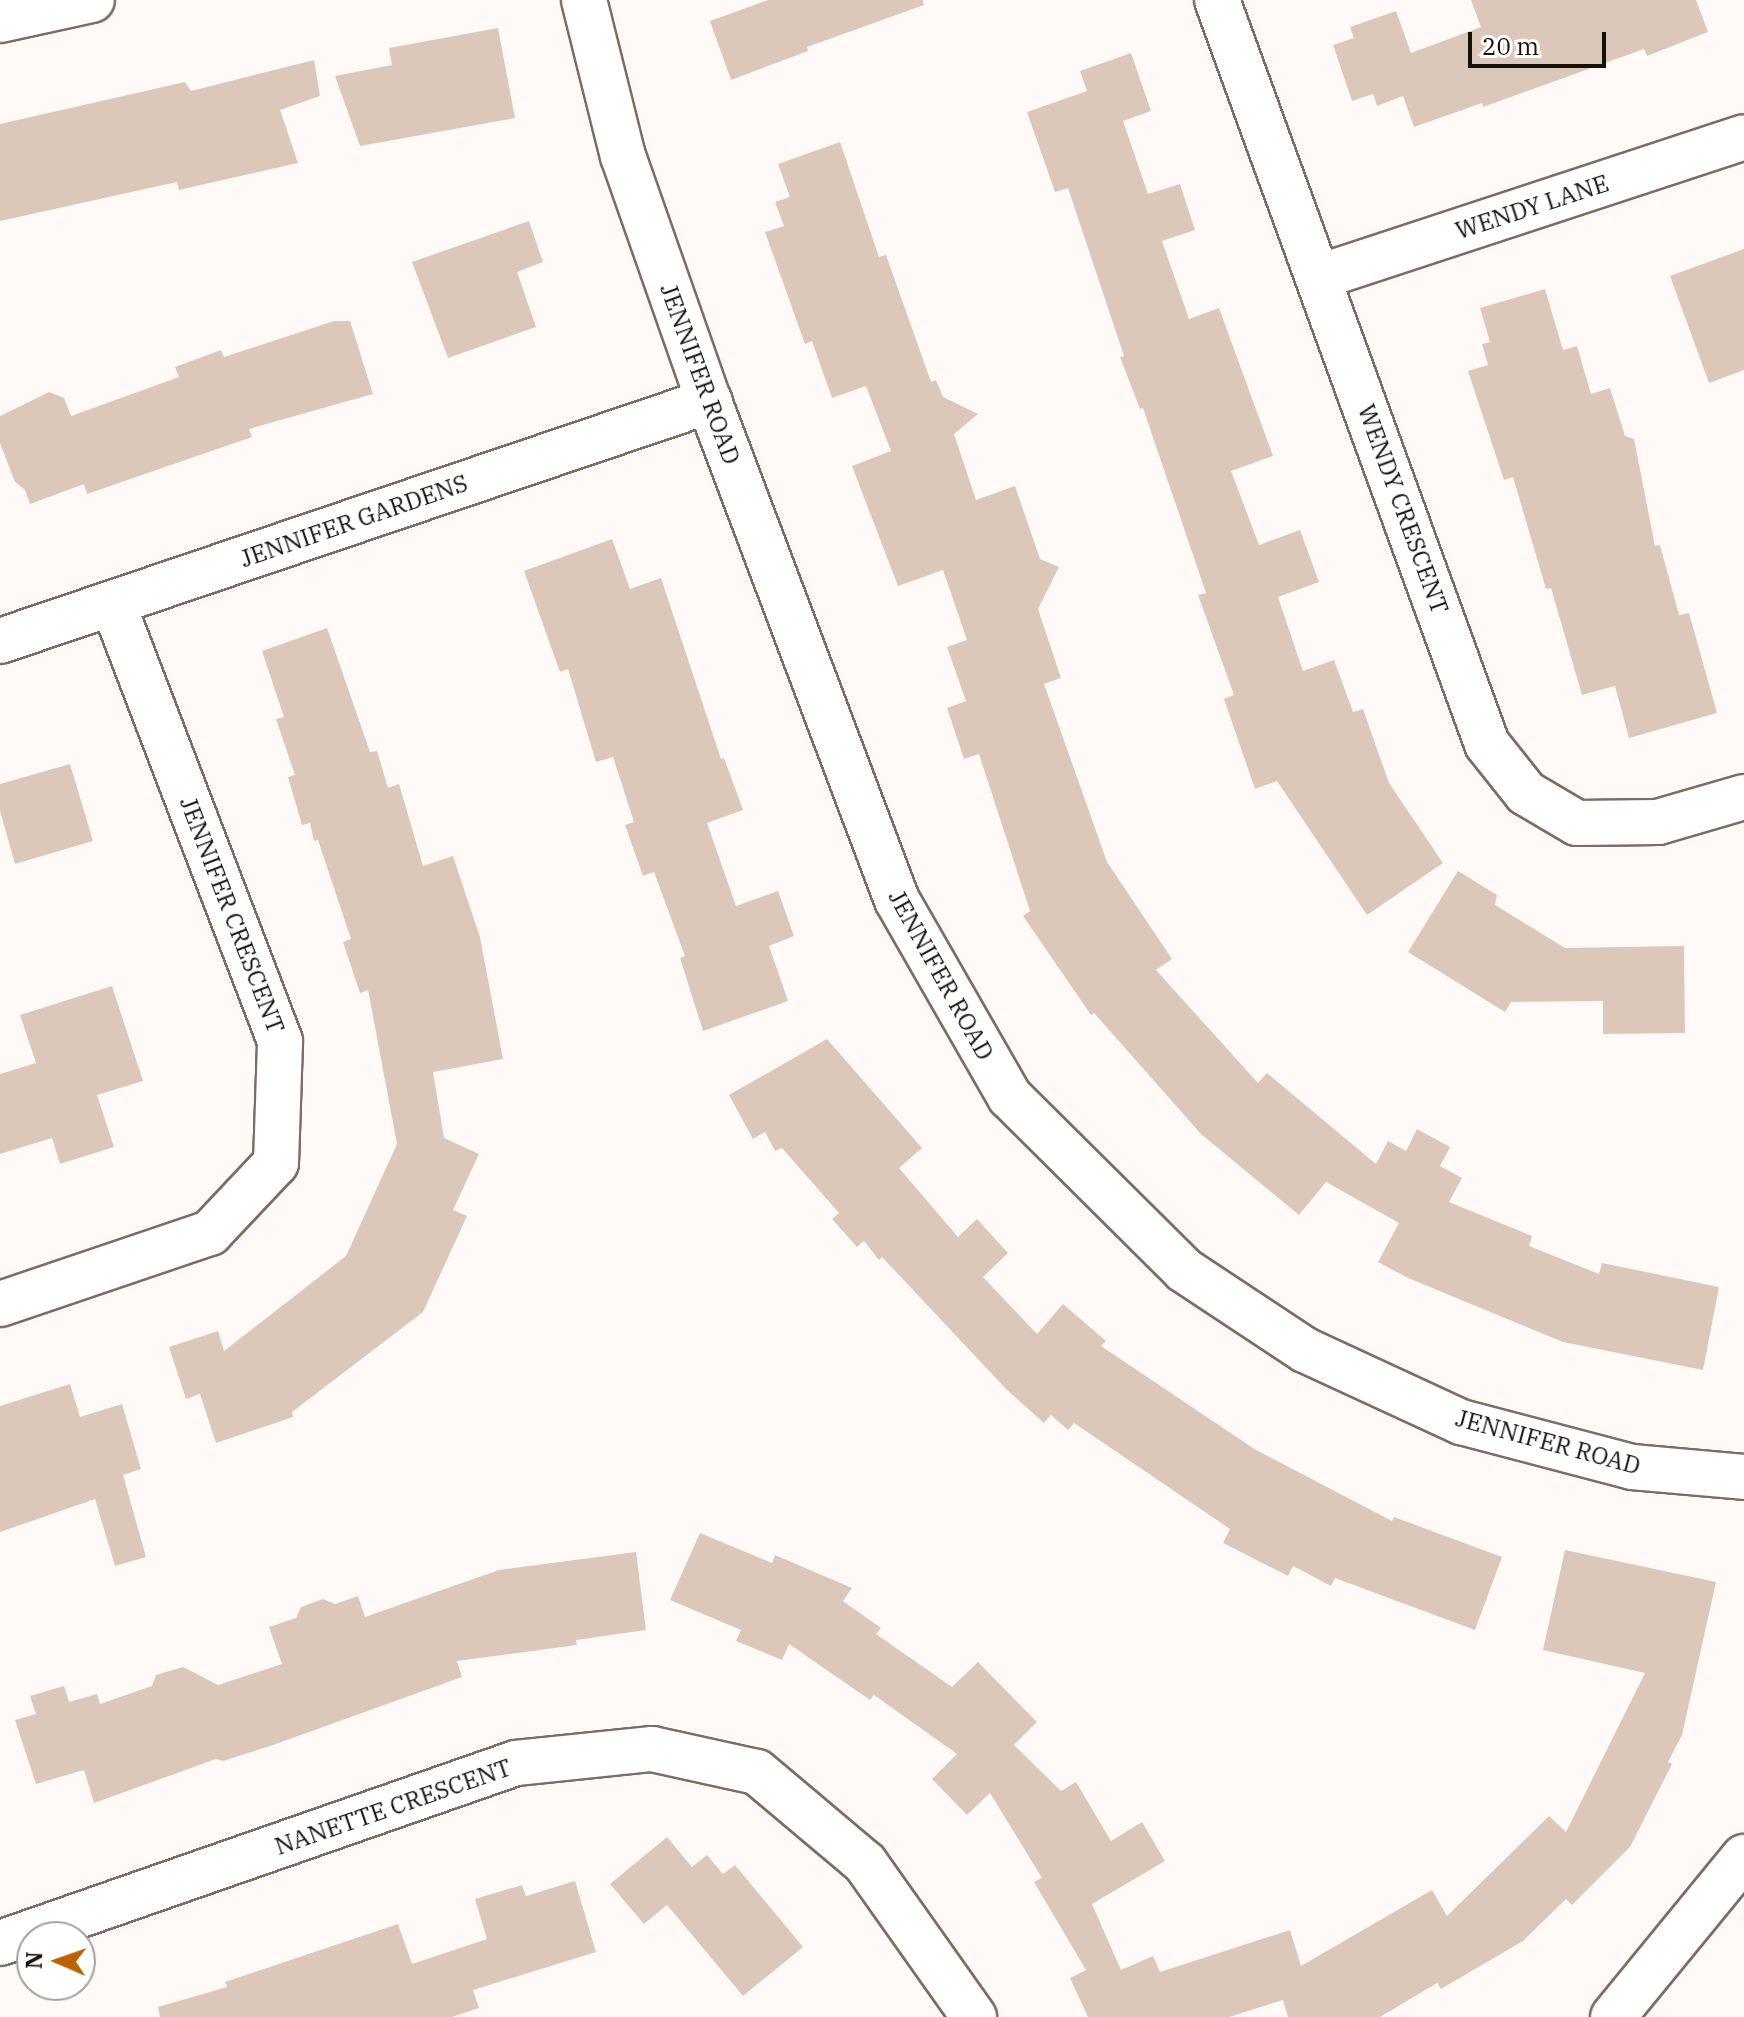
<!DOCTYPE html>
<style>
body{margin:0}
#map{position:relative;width:1744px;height:2017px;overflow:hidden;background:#fffaf8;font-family:"IBM Plex Serif",serif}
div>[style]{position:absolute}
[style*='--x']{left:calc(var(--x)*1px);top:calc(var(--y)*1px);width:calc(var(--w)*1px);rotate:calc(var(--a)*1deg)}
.building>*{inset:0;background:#dcc8ba}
.roads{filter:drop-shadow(2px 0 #7e6c60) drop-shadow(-2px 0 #7e6c60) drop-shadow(0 2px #7e6c60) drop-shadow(0 -2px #7e6c60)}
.street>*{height:44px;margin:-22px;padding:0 22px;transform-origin:22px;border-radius:22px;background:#fff}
.secondary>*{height:44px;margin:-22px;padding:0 22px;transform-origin:22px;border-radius:22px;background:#fff}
span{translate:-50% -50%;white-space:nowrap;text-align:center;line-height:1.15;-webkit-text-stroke:6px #fff;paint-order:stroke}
.street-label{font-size:24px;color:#17110c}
.north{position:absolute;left:16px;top:1921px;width:80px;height:80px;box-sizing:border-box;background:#fff;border:2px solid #a2a09e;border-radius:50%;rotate:272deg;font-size:22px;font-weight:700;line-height:32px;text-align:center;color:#17110c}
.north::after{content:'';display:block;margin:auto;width:28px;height:36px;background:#bc6301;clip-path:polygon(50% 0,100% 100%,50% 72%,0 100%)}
.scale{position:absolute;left:1468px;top:32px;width:138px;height:36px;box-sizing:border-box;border:4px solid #17110c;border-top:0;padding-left:10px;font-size:24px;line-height:28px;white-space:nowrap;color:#17110c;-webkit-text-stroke:6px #fff;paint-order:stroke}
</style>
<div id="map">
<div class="building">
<div style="clip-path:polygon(768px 0,923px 0,924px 5px,807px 47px,808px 51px,731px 80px,710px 21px)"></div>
<div style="clip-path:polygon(1471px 0,1696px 0,1708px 32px,1647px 56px,1644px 49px,1483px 107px,1482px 103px,1414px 127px,1403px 96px,1377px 106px,1373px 94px,1352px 101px,1333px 45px,1354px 38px,1350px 27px,1396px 11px,1411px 53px,1481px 27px)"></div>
<div style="clip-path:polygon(498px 28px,515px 118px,360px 146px,335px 76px,392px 65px,389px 48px)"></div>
<div style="clip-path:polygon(1131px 53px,1151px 111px,1123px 121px,1148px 194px,1180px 184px,1195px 230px,1162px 241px,1189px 319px,1219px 308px,1273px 456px,1231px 471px,1259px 545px,1300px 530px,1319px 582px,1278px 597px,1303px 671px,1334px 660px,1353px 712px,1363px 709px,1389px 783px,1443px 863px,1367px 915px,1277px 781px,1255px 789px,1224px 699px,1234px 695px,1198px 595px,1206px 593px,1143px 408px,1140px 409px,1120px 357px,1124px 356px,1068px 188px,1055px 192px,1027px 112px,1087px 91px,1080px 71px)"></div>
<div style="clip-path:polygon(314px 60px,320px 96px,280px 110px,298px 163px,179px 190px,177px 182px,0 221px,0 124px,185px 82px,191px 91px)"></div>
<div style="clip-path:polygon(840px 142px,879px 257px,886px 255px,931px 382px,936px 380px,943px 397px,978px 414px,954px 434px,976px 500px,1015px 486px,1040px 559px,1059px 567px,1038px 609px,1061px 678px,1044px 684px,1107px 862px,1172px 959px,1156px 970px,1258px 1083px,1267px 1073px,1376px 1164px,1388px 1141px,1406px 1151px,1417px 1129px,1450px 1147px,1440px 1166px,1462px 1178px,1449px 1202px,1532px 1236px,1529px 1246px,1599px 1274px,1602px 1263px,1719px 1287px,1703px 1370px,1563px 1342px,1408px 1278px,1378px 1262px,1399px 1223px,1326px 1182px,1299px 1215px,1201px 1134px,1094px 1013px,1091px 1015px,1023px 916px,1030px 911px,979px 754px,964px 759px,947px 708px,966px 701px,947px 647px,967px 640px,943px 570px,898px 586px,852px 466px,891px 451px,866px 386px,832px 398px,812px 341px,805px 344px,765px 232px,784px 226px,775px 202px,790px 197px,778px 164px)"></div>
<div style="clip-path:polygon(529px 221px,543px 262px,517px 272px,536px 327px,448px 358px,412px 262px)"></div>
<div style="clip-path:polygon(1744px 249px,1744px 370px,1709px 383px,1670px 276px)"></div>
<div style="clip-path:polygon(1545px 289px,1563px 350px,1577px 346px,1591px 394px,1610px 388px,1625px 436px,1634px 439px,1655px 546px,1660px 545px,1679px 615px,1689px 613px,1717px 713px,1629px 738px,1615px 686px,1582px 695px,1551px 588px,1546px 589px,1513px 477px,1504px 480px,1468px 371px,1488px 365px,1482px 344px,1490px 342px,1480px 308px)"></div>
<div style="clip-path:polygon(334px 321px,350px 321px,373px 394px,249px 429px,252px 437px,87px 494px,84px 484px,30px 504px,25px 490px,15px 482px,0 443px,0 416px,49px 392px,64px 398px,71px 416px,179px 377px,175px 367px,221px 350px,224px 357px)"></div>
<div style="clip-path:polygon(612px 539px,630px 589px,661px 578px,721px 759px,724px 758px,743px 810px,707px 823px,736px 906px,778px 891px,794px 936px,769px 946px,788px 1001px,703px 1031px,680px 958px,685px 956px,654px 872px,643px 876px,625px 825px,634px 822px,613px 757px,596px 762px,568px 669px,560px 672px,524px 571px)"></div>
<div style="clip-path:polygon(327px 628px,370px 752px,377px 751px,388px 788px,399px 784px,423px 866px,453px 856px,480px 937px,503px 1059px,433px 1072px,444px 1138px,479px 1154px,453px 1210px,467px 1216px,423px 1312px,292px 1412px,293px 1417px,216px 1443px,200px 1394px,186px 1399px,169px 1347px,218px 1331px,224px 1351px,346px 1256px,397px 1144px,368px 990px,360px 993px,343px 942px,351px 939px,318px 840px,314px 841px,310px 823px,302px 825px,288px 777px,295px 775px,276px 719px,284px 717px,262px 651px)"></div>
<div style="clip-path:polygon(70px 764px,93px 841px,15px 864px,0 811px,0 784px)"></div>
<div style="clip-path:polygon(1458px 871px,1497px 895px,1495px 905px,1565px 948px,1684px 946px,1685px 1033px,1603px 1034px,1603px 1001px,1511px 1002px,1505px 1012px,1408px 952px)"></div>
<div style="clip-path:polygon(112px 986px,143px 1081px,97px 1095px,114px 1147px,60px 1164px,52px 1138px,0 1154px,0 1074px,36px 1063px,20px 1015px)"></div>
<div style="clip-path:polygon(827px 1039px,922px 1148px,899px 1168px,958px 1237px,977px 1219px,1008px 1253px,983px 1277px,1037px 1334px,1063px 1304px,1106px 1341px,1101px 1346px,1256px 1450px,1392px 1521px,1394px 1517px,1502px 1557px,1475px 1630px,1335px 1578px,1331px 1586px,1293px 1566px,1288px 1576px,1223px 1543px,1230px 1529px,1074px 1423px,1068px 1430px,1051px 1415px,1044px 1423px,1007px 1390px,882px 1257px,879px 1260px,864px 1241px,857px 1247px,832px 1219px,839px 1213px,782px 1148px,775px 1151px,765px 1132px,753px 1139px,729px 1095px)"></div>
<div style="clip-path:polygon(70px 1384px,80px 1417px,122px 1404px,141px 1469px,123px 1475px,146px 1557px,115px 1566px,95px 1499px,0 1532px,0 1406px)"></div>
<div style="clip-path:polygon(700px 1533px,772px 1563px,775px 1555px,852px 1588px,843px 1601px,881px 1628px,876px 1634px,952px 1687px,978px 1662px,1037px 1722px,1014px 1745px,1061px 1791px,1076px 1782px,1111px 1841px,1142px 1822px,1165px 1861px,1092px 1904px,1121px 1970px,1153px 1956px,1160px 1972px,1290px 1930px,1301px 1966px,1432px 1890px,1447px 1916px,1549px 1816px,1566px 1832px,1645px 1673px,1543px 1650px,1565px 1550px,1716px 1582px,1682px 1735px,1668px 1762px,1672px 1764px,1630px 1847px,1572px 1905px,1566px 1899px,1523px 1941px,1441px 1989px,1437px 1983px,1380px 2017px,1288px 2017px,1283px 2000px,1229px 2017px,1088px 2017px,1070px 1978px,1086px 1970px,1034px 1882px,1042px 1878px,990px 1793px,967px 1815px,932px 1779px,957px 1754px,874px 1695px,870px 1700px,789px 1644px,782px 1660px,736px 1641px,741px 1630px,670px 1600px)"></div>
<div style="clip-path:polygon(636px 1552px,646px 1630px,576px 1640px,577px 1645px,457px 1661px,462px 1677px,273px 1745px,223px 1761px,216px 1759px,94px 1803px,84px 1770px,36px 1784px,15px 1720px,36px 1714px,30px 1696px,64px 1686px,69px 1702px,97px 1694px,100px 1704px,152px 1686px,156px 1675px,183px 1667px,218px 1685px,282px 1664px,269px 1627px,296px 1618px,301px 1607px,323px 1599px,335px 1604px,358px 1596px,365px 1617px,499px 1570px)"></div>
<div style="clip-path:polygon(667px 1837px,692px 1867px,707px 1855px,723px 1874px,735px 1865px,803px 1947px,743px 1996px,667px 1905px,644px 1924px,610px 1884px)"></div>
<div style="clip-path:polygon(575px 1881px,596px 1952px,473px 1990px,479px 2008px,452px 2017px,160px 2017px,158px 2007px,227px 1987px,225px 1982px,398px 1924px,412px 1964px,487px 1939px,475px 1899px,522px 1885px,526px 1896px)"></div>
</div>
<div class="roads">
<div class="street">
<div style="--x:1217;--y:0;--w:791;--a:70.05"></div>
<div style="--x:1487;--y:744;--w:63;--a:51.5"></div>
<div style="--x:1526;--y:793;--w:59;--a:30.5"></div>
<div style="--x:1577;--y:823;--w:81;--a:-0.7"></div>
<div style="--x:1658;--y:822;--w:90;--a:-16.2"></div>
<div style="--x:1319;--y:277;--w:447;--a:-18.2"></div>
<div style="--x:0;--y:641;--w:749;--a:-18.7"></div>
<div style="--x:0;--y:1304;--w:222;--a:-18.7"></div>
<div style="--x:210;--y:1233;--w:96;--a:-46.7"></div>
<div style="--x:276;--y:1163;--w:122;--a:-88.1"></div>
<div style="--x:280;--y:1041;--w:469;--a:-110.9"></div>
<div style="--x:0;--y:1943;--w:546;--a:-19.23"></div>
<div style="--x:516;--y:1763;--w:137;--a:-5.9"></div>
<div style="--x:652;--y:1749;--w:107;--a:12.4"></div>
<div style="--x:757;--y:1772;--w:141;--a:40.1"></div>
<div style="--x:865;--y:1863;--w:189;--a:54.7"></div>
</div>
<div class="secondary">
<div style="--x:584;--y:0;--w:161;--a:76"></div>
<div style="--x:623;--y:156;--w:260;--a:70.7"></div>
<div style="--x:709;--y:401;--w:533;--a:69.36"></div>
<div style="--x:897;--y:900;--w:227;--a:60.2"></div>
<div style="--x:1010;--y:1097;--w:245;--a:44.8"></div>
<div style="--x:1184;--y:1270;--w:145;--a:33.5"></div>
<div style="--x:1305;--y:1350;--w:172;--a:24.8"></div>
<div style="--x:1461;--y:1422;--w:177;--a:14.7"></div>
<div style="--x:1632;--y:1467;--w:112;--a:5.1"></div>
<div style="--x:0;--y:20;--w:94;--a:-12.3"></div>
<div style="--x:1613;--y:2017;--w:207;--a:-50.7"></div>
</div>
</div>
<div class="street-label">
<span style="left:1532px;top:207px;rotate:-18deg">WENDY LANE</span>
<span style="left:700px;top:374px;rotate:70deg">JENNIFER ROAD</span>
<span style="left:1403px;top:509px;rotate:70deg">WENDY CRESCENT</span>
<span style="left:354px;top:521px;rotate:-19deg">JENNIFER GARDENS</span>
<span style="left:232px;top:915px;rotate:69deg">JENNIFER CRESCENT</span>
<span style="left:941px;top:975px;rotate:61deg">JENNIFER ROAD</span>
<span style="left:1548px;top:1442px;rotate:15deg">JENNIFER ROAD</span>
<span style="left:393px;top:1807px;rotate:-19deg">NANETTE CRESCENT</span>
</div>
<div class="north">N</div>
<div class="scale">20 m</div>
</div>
